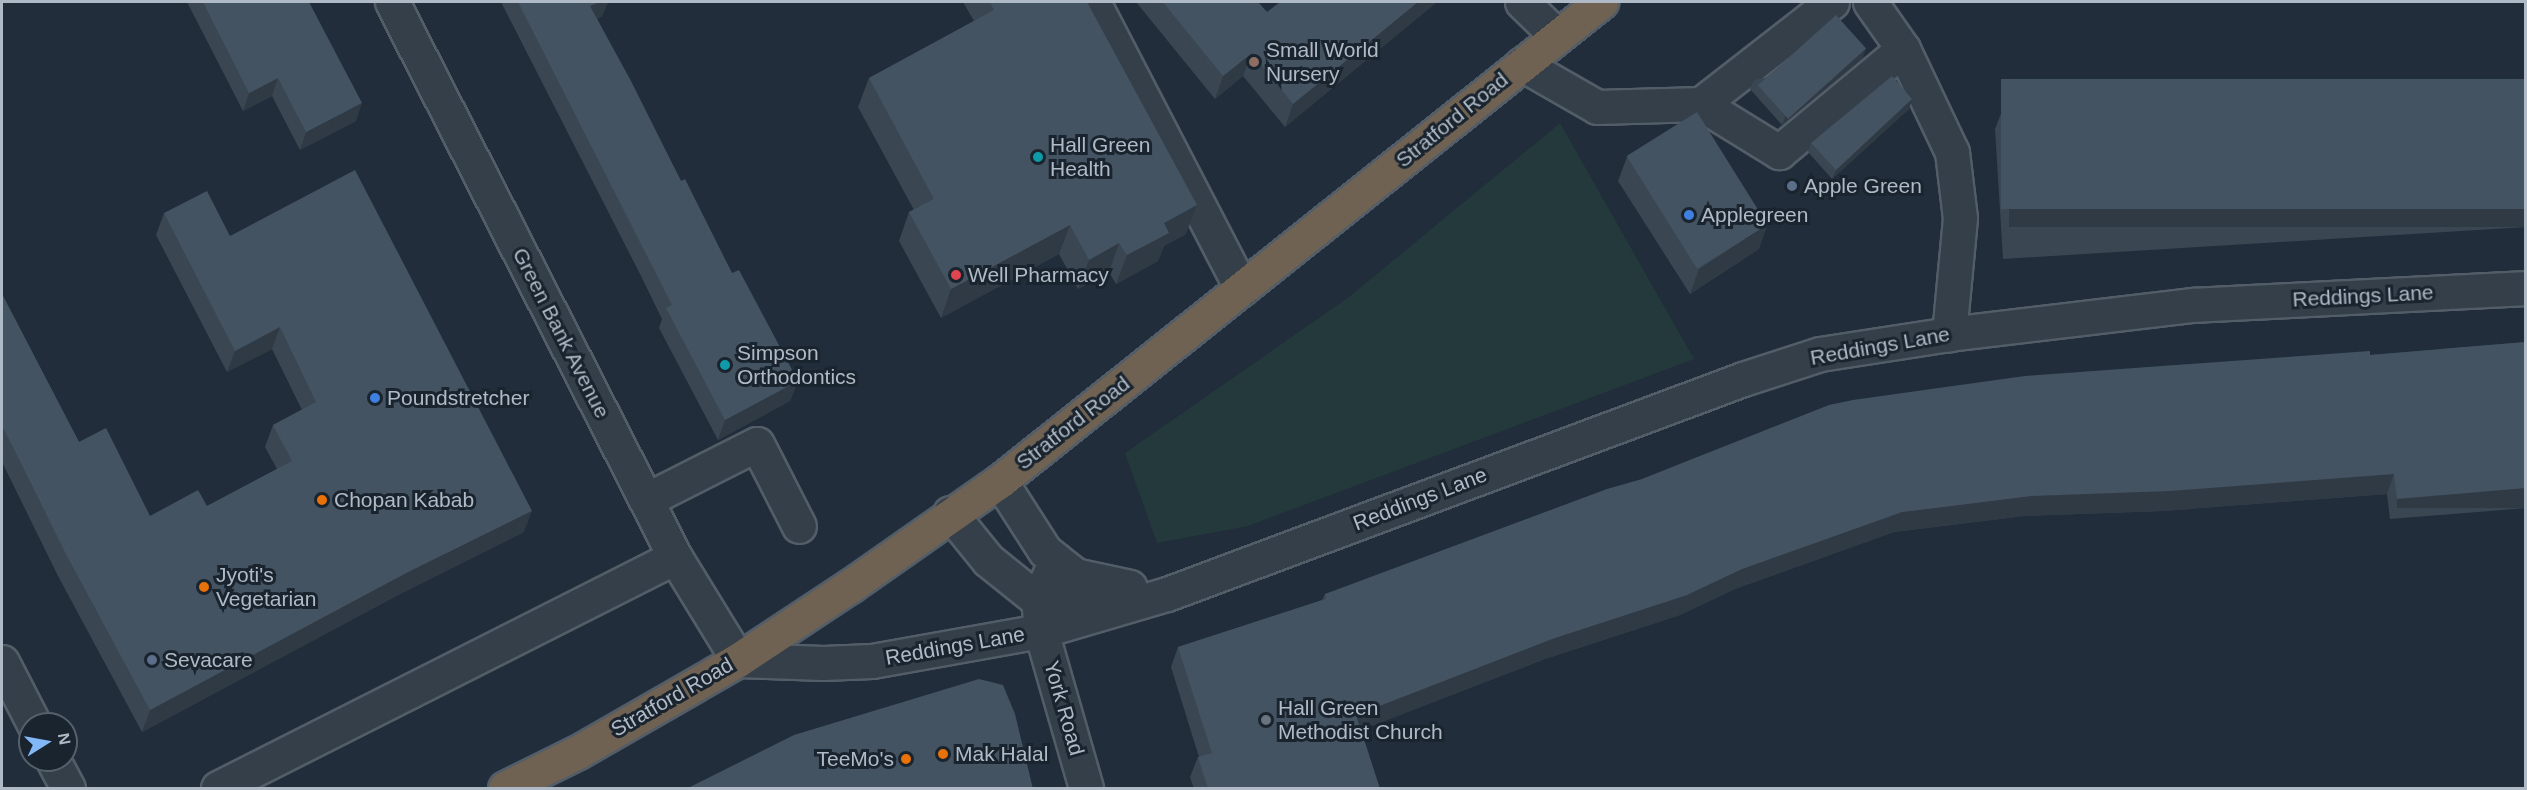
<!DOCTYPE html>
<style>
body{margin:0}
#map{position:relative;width:2527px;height:790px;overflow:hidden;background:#212d3a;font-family:Arial,sans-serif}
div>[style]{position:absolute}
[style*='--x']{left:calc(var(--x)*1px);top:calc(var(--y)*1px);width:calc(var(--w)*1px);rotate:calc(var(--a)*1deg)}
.green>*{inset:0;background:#23393b}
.roads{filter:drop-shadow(2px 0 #535d68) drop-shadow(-2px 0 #535d68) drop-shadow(0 2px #535d68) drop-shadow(0 -2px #535d68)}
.minor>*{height:33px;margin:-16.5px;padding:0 16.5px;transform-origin:16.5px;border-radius:16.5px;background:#353f4a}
.highway>*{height:33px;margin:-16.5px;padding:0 16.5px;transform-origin:16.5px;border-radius:16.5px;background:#706252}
.wall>*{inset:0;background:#3a4753}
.shaded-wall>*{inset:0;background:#303a44;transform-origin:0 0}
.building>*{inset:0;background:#445361;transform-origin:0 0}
.dots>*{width:16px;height:16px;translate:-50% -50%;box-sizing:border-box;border:3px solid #1a242e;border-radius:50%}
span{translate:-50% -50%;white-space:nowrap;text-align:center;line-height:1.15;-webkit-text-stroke:6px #1a242e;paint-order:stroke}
.poi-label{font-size:21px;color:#b0bac6}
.left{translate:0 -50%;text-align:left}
.right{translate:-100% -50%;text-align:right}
.street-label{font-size:21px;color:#b0bac6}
.frame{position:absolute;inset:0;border:3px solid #b0bac6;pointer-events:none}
.north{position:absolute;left:18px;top:712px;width:60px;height:60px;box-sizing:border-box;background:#1a242e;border:2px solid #56606b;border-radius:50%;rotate:79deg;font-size:16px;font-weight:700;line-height:24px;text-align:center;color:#b0bac6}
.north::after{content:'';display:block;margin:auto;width:21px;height:27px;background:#83b8f8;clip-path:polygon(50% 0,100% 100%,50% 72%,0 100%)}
</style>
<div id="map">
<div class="green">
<div style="clip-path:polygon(1560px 123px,1694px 359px,1248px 526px,1157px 543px,1125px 453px,1349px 297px)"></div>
</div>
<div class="roads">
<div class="minor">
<div style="--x:392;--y:2;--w:623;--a:62.98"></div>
<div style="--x:675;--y:557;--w:121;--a:58.5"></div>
<div style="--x:738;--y:660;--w:85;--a:2"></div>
<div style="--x:823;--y:663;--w:49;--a:-2.3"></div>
<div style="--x:872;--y:661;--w:172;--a:-10.1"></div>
<div style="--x:1041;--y:631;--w:131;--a:-16.4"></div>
<div style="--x:1167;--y:594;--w:615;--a:-20.47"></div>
<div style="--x:1743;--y:379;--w:81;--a:-18"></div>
<div style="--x:1820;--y:354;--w:131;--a:-8.8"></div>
<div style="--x:1949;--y:334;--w:246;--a:-6.8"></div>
<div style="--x:2193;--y:305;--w:333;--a:-2.9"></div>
<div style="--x:1093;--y:2;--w:323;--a:62.6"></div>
<div style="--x:1522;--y:2;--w:49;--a:44.2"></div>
<div style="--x:1870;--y:2;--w:57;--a:54.9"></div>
<div style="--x:1903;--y:49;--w:114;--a:64.6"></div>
<div style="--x:1952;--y:152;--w:66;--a:83.1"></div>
<div style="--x:1960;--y:218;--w:117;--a:95.4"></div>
<div style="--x:1522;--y:64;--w:86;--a:29.8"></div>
<div style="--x:1597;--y:107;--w:104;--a:-1.7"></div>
<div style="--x:1701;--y:104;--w:166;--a:-37.9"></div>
<div style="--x:1701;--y:104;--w:92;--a:31.6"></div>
<div style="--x:1779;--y:152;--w:161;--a:-39.7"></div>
<div style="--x:1000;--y:481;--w:83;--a:57.3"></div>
<div style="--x:1045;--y:551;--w:14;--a:39"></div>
<div style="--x:1056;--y:560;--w:24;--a:38"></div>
<div style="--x:1075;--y:575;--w:56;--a:12.3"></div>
<div style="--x:646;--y:500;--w:124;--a:-26.8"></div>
<div style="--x:757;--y:444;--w:92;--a:62.9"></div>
<div style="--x:950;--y:513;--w:60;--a:51"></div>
<div style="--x:988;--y:560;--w:64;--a:38.7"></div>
<div style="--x:1038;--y:600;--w:69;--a:-0.8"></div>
<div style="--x:1056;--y:560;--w:44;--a:114.2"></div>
<div style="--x:1038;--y:600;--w:31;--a:84"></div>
<div style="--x:1041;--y:631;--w:163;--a:74"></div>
<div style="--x:2;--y:662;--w:70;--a:62.7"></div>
<div style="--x:53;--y:760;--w:32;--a:62"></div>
<div style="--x:218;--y:788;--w:512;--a:-26.82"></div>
</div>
<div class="highway">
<div style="--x:505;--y:788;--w:81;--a:-26.3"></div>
<div style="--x:578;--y:752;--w:185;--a:-29.9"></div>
<div style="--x:738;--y:660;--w:134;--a:-33.5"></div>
<div style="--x:850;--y:586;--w:183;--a:-35"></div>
<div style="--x:1000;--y:481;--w:769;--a:-38.56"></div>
</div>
</div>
<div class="wall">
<div style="clip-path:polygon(187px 2px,309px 2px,356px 121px,300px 150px,272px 96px,243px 111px)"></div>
<div style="clip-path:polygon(501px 2px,608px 2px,602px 16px,597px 19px,681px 181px,732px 273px,798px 381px,790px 401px,718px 440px,659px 328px,662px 319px,640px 274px)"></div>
<div style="clip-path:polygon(963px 2px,1087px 2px,1186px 234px,1164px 246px,1158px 261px,1116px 284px,1109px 272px,1078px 289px,1059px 254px,941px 318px,899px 241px,909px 212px,914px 210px,858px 107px,869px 78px,974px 21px)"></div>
<div style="clip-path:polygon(1136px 2px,1258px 2px,1267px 12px,1437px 2px,1285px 127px,1243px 76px,1215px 99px)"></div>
<div style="clip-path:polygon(1863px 58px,1782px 125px,1750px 89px,1754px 80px)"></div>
<div style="clip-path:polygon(2526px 79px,2526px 227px,2003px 259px,1995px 129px,2002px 111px)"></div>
<div style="clip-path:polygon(1912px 99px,1909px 109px,1832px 179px,1808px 152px,1811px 143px)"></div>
<div style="clip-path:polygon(1627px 157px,1759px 249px,1690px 294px,1618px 181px)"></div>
<div style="clip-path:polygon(164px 213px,230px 236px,524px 532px,400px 594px,142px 732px,58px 576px,2px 462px,2px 294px,79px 442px,150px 516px,207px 506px,277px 469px,265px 447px,273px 425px,302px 410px,272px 349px,227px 372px,156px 235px)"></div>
<div style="clip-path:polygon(2526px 342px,2526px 508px,2390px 519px,2387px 494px,2162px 511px,2024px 516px,1894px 532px,1735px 589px,1680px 615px,1545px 659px,1361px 730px,1380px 789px,1194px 789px,1190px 777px,1198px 757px,1199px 757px,1171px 667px,1178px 647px,1322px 600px,1325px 594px,2370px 355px)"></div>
</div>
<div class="shaded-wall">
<div style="clip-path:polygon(599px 2px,608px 2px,602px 16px,583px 26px,590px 6px)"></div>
<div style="clip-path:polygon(1418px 2px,1437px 2px,1285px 127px,1293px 104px)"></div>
<div style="clip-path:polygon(1866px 48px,1863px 58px,1782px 125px,1786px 115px)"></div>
<div style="clip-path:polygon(1252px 53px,1243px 76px,1215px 99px,1223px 76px)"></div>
<div style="clip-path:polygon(278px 78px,272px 96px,243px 111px,249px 93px)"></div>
<div style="clip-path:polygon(1912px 99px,1909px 109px,1832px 179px,1836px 170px)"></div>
<div style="clip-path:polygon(362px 103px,356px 121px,300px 150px,306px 132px)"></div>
<div style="clip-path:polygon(1197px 205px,1186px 234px,1164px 246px,1158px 261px,1116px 284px,1127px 255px,1164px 223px)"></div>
<div style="left:2526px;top:209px;width:18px;height:517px;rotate:90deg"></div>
<div style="clip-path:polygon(1768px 224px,1759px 249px,1690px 294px,1699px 269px)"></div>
<div style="clip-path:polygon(1070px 225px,1059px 254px,941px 318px,951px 289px)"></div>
<div style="clip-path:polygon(1119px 243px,1109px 272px,1078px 289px,1089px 260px)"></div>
<div style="clip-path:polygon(280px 327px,272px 349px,227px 372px,235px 351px)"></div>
<div style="clip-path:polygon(798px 381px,790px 401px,718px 440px,725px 420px)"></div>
<div style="clip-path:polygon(2394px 474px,2387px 494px,2162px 511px,2024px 516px,1894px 532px,1735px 589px,1680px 615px,1545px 659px,1348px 735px,1356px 715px,1552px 639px,1742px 569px,1902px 512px,2031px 496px)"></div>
<div style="left:2526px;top:488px;width:20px;height:129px;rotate:90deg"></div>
<div style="clip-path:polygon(532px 511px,524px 532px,400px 594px,142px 732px,150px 710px,408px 572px)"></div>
</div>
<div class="building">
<div style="clip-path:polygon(203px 2px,309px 2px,362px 103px,306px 132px,278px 78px,249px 93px)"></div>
<div style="clip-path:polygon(518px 2px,599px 2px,590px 6px,631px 81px,681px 181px,685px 179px,732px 273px,739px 270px,798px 381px,725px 420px,666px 308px,672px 305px)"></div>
<div style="clip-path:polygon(990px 2px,1087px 2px,1197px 205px,1164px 223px,1169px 233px,1127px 255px,1119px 243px,1089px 260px,1070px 225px,951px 289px,909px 212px,934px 199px,869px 78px,994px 10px)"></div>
<div style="clip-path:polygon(1163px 2px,1258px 2px,1267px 12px,1280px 2px,1418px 2px,1293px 104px,1252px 53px,1223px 76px)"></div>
<div style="left:1836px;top:15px;width:45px;height:105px;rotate:48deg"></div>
<div style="clip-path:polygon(1892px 76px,1912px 99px,1836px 170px,1811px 143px)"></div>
<div style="left:2526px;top:79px;width:130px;height:525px;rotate:90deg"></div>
<div style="left:1697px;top:112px;width:133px;height:83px;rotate:58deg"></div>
<div style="clip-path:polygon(355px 170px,532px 511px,408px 572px,150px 710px,66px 554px,18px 457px,2px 426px,2px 294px,79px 442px,106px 428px,150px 516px,198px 490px,207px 506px,292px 461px,273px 425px,316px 402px,280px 327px,235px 351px,164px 213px,207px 191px,230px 236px)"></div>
<div style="clip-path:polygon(2526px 342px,2526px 488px,2397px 499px,2394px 474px,2170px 491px,2031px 496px,1902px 512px,1742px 569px,1687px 595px,1552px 639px,1356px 715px,1380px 789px,1208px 789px,1198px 757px,1212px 753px,1178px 647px,1326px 599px,1325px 594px,1607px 489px,1642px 479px,1829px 405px,1853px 400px,2025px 376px,2370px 351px,2370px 355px)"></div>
<div style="clip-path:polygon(979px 679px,1003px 685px,1015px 714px,1033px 789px,686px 789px,794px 735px)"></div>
</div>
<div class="dots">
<div style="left:1254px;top:62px;background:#8d6e63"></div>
<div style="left:1038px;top:157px;background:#0f9aa8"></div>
<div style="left:1792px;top:186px;background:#5c6f8a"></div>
<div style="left:1689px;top:215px;background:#3f7fe0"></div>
<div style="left:956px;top:275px;background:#e0444e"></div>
<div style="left:725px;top:365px;background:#0f9aa8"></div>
<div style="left:375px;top:398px;background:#3f7fe0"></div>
<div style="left:322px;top:500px;background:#e8710a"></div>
<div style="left:204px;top:587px;background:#e8710a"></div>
<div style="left:152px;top:660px;background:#5c6f8a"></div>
<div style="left:1266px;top:720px;background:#6b7280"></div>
<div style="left:943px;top:754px;background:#e8710a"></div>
<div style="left:906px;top:759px;background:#e8710a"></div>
</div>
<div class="poi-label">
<span class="left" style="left:1266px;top:62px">Small World<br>Nursery</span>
<span class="left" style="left:1050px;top:157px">Hall Green<br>Health</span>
<span class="left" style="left:1804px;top:186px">Apple Green</span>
<span class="left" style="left:1701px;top:215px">Applegreen</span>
<span class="left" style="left:968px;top:275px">Well Pharmacy</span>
<span class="left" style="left:737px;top:365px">Simpson<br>Orthodontics</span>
<span class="left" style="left:387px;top:398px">Poundstretcher</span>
<span class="left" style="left:334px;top:500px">Chopan Kabab</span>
<span class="left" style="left:216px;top:587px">Jyoti's<br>Vegetarian</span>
<span class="left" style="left:164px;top:660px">Sevacare</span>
<span class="left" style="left:1278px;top:720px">Hall Green<br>Methodist Church</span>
<span class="left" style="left:955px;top:754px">Mak Halal</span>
<span class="right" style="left:894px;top:759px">TeeMo's</span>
</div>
<div class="street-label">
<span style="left:1452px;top:120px;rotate:-39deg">Stratford Road</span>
<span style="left:2363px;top:296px;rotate:-3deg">Reddings Lane</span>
<span style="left:561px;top:333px;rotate:63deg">Green Bank Avenue</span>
<span style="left:1880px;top:346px;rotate:-10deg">Reddings Lane</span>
<span style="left:1073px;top:423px;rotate:-38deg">Stratford Road</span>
<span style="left:1420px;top:499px;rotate:-21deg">Reddings Lane</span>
<span style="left:955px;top:646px;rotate:-10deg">Reddings Lane</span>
<span style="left:672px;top:697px;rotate:-30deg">Stratford Road</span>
<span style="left:1064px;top:708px;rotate:74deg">York Road</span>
</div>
<div class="frame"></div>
<div class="north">N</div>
</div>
